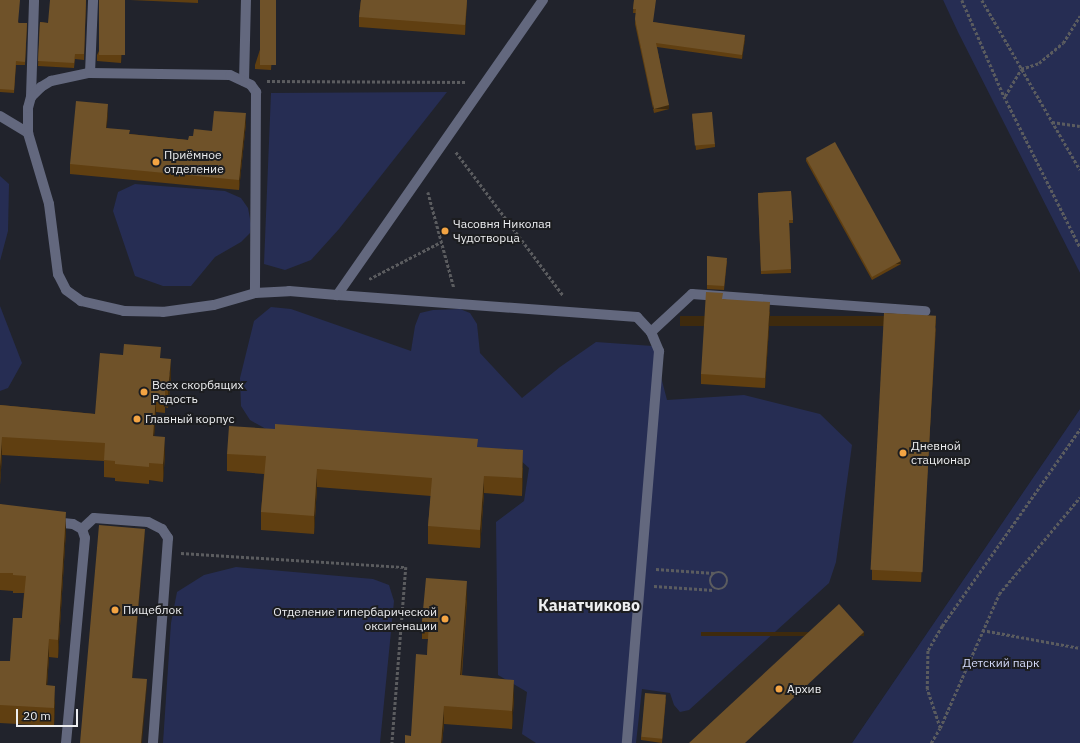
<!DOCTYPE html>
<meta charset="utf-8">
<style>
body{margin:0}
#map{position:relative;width:1080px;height:743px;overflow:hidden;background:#1c1d20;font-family:"IBM Plex Sans",sans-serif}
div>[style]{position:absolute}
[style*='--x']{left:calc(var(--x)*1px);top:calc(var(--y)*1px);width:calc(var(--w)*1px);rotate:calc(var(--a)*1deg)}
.built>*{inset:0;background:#21232c}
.green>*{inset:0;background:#262d53}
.path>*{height:2.5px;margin-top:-1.25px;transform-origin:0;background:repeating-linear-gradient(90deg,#5b5c5f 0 3px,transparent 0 5px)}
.path>.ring{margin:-1.25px;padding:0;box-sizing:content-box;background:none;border:2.5px solid #5b5c5f;border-radius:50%}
.minor>*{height:10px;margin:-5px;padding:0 5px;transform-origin:5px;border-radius:5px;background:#63687e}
.wall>*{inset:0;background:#603f11}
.shaded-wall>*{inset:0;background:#3e2a0d;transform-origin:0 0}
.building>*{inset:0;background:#6f5229;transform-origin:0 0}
.dots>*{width:11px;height:11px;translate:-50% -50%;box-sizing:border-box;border:2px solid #1c1d20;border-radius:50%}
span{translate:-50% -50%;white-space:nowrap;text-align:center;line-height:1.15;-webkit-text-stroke:4px #1c1d20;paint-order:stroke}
.poi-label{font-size:12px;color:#edeef0}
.left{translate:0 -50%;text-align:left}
.right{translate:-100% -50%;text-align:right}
.park-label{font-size:12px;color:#d5dcfb}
.district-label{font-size:16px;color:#edeef0;font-weight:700}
.scale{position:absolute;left:16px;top:709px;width:62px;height:18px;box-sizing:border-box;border:2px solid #edeef0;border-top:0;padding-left:5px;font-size:12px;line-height:14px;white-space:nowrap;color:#edeef0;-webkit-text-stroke:3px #1c1d20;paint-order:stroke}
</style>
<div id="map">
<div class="built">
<div style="clip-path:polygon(0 0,943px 0,1080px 273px,1080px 409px,852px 743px,0 743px)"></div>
</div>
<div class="green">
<div style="clip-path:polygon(943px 0,1080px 0,1080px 273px,958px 32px)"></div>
<div style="clip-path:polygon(447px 92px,339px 229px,311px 260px,285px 270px,264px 264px,271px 93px)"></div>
<div style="clip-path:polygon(0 176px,9px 184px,8px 231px,0 261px)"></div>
<div style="clip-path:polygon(135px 184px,225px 191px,241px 198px,248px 208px,251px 224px,250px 233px,241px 242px,215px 257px,191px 286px,163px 286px,135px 276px,113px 211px,118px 192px)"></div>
<div style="clip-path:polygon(0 306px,22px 363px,8px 388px,0 391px)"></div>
<div style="clip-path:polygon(271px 307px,291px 309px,411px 351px,415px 326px,420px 313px,433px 310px,460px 309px,470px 313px,477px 324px,480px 353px,522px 398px,560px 367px,596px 342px,653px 346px,667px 400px,744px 395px,820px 414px,852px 445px,836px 562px,829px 583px,689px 710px,680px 712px,674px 705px,670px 693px,642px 689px,636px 743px,536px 743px,522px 734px,527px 692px,498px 675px,496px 522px,524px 501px,529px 468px,519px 459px,266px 429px,250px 420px,241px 406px,240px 378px,254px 321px)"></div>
<div style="clip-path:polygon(1080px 409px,1080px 743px,852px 743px)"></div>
<div style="clip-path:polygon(236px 567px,373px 579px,389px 585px,394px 601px,380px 743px,163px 743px,171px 623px,177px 592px,204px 575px)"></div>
</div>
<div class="path">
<div style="--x:962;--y:0;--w:105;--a:66.4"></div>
<div style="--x:1004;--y:96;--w:169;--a:63.3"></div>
<div style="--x:982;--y:0;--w:196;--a:60"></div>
<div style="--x:267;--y:81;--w:199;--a:0.3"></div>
<div style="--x:1005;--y:96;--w:31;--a:-59"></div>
<div style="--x:1021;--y:69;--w:19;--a:-18"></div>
<div style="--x:1039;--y:63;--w:31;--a:-40"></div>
<div style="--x:1063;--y:43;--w:32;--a:-58"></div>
<div style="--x:1052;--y:122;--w:28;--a:8"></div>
<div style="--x:456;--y:152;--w:179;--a:53.2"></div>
<div style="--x:428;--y:192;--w:99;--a:74.8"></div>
<div style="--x:369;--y:279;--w:81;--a:-27.2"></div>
<div style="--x:181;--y:553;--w:225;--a:3.6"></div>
<div style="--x:406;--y:567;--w:177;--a:94.5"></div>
<div style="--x:656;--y:569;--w:58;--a:3.9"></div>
<div class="ring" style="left:710px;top:572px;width:15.5px;height:15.5px"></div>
<div style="--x:654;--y:586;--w:60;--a:3.8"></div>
<div style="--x:982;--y:630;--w:100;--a:10.4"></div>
<div style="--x:940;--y:728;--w:41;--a:-108.4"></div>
<div style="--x:927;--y:689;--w:39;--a:-89"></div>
<div style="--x:928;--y:650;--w:28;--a:-60"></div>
<div style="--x:942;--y:626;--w:241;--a:-55"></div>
<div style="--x:931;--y:743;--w:17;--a:-59"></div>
<div style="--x:940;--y:728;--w:146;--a:-66.2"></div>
<div style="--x:999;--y:594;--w:126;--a:-50.1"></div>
</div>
<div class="minor">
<div style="--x:543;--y:0;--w:360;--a:124.9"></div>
<div style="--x:337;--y:295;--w:301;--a:4.2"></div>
<div style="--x:637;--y:317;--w:21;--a:47"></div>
<div style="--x:651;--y:332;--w:21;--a:67"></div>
<div style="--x:659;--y:351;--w:393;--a:94.7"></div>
<div style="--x:90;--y:73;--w:73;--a:-87.6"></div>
<div style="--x:244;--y:81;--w:81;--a:-88.6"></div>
<div style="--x:31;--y:97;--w:97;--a:-88.2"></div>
<div style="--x:0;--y:116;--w:33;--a:31"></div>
<div style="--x:28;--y:133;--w:74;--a:73.5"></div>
<div style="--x:49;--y:204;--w:71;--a:82.7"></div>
<div style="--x:58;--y:274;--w:18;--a:63"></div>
<div style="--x:66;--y:290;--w:19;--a:36"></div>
<div style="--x:81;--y:301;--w:44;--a:13.1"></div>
<div style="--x:124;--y:311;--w:39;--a:1"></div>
<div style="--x:163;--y:312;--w:51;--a:-7.8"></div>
<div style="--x:214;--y:305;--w:43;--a:-16.3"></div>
<div style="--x:255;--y:293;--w:34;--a:-3"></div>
<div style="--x:289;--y:291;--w:48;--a:4.8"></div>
<div style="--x:28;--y:133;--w:25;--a:-90"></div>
<div style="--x:28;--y:108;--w:11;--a:-75"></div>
<div style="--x:31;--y:97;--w:14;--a:-45"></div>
<div style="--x:41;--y:87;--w:12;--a:-31"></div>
<div style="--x:51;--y:81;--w:40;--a:-12"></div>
<div style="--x:90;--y:73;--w:140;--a:0.8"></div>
<div style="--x:230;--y:75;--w:23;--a:25"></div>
<div style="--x:251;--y:85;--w:9;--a:54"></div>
<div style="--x:256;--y:92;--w:201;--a:90.3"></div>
<div style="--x:651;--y:332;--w:56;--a:-42.8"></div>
<div style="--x:692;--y:294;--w:234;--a:4.2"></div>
<div style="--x:53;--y:522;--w:20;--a:6"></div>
<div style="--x:73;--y:524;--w:10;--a:29"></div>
<div style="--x:82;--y:529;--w:9;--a:72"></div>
<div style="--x:85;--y:538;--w:206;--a:95.3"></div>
<div style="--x:82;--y:529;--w:16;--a:-43"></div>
<div style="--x:94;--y:518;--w:54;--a:4.2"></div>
<div style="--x:148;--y:522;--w:16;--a:27"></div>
<div style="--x:162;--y:529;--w:11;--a:56"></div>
<div style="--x:168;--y:538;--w:206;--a:94.2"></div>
</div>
<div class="wall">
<div style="clip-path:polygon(0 0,19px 23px,27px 23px,25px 65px,16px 65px,14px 93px,0 92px)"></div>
<div style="clip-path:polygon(86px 0,84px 60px,75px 59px,74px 68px,38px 66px,40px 22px,48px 23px)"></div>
<div style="clip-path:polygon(125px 0,121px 63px,97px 61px,97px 55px)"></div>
<div style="clip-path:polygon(130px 0,198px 0,198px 3px)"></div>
<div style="clip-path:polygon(276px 0,271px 70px,255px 69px,255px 65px)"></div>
<div style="clip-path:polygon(361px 0,467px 0,465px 35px,359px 27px,359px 17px)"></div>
<div style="clip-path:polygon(634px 0,653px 22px,745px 39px,742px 59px,657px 47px,669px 109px,654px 113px,635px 24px,636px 13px,633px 13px)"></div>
<div style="clip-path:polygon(108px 114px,106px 128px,130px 134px,188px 140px,193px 136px,246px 123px,239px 190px,70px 174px,70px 164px)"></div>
<div style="clip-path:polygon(692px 114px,715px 144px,715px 147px,696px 150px)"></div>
<div style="clip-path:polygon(806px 158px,901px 264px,872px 280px,806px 161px)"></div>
<div style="clip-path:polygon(791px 191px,793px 223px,789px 223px,791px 273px,761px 274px,758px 193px)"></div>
<div style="clip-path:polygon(707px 256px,727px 261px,724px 290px,707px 289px)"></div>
<div style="clip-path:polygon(723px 299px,770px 312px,765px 388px,701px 384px,701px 374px)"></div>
<div style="clip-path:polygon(936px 326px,921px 582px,872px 580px,872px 570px)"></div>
<div style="clip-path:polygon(161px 358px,171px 377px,168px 408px,165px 407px,165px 413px,156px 412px,154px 436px,165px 454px,163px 482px,149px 480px,149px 484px,115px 481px,115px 478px,104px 477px,104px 461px,2px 455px,0 485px,0 405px,95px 414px)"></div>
<div style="clip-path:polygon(478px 447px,523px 468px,522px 496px,484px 493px,480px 548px,428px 544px,428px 526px,431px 496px,317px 487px,314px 534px,261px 530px,261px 512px,264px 474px,227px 471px,227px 454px)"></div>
<div style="clip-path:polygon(0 504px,66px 530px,58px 658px,49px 657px,47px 685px,55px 703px,54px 726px,0 723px,0 661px,10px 661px,22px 618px,24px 593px,13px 593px,13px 591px,0 590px)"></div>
<div style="clip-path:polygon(467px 599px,462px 675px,514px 697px,512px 729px,444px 724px,442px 743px,405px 743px,411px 736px,427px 655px,428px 639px,422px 639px,422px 621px)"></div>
<div style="clip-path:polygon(666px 698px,662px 743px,641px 740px,641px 737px)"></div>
</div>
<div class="shaded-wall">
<div style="clip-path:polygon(125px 0,121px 63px,121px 58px)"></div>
<div style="clip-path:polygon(467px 0,465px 35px,465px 25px)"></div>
<div style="clip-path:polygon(745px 35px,745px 39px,742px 59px,742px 55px)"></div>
<div style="clip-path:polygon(108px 104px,108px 114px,106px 138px,106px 128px)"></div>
<div style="left:669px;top:105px;width:4px;height:16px;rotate:90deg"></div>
<div style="clip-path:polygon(246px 113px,246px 123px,239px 190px,239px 180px)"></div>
<div style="left:901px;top:261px;width:3px;height:33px;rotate:90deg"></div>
<div style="clip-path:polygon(770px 302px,770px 312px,765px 388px,765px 378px)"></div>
<div style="left:936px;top:316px;width:10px;height:256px;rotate:90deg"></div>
<div style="clip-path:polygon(171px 359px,171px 377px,168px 408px,168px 390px)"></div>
<div style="clip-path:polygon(156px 395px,156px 412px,153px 453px,153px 436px)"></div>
<div style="clip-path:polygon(2px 437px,2px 455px,0 485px,0 467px)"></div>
<div style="clip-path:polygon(165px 437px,165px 454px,163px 482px,163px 464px)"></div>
<div style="clip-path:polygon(523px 450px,523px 468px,522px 496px,522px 478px)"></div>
<div style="clip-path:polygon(317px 469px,317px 487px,314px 534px,314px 516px)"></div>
<div style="clip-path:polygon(484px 476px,484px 493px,480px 548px,480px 530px)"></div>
<div style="clip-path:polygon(66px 512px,66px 530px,58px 658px,58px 640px)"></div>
<div style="clip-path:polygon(145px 529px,145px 535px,132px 685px,132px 678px)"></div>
<div style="clip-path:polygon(467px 581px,467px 599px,460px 693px,460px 675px)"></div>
<div style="left:864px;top:632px;width:4px;height:163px;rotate:90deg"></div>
<div style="clip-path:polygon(49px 639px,49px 657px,46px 703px,46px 685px)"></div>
<div style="clip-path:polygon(147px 679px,147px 686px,142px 743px,141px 743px)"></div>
<div style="clip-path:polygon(514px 680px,514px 697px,512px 729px,512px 711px)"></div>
<div style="clip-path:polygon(55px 686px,55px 703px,54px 726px,54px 708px)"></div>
<div style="clip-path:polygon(444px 706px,444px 724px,442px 743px,441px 743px)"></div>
</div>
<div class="building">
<div style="clip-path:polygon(0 0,20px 0,18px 23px,27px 23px,25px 62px,16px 61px,14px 90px,0 89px)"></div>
<div style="clip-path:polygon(50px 0,86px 0,84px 54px,75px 54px,74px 63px,38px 61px,40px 22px,48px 23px)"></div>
<div style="left:99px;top:0;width:26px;height:55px"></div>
<div style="left:260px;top:0;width:16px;height:65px"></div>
<div style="clip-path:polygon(361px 0,467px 0,465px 25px,359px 17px)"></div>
<div style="clip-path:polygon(634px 0,656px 0,653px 22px,745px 35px,742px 55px,656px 43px,669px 105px,654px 109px,635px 19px,636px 9px,633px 9px)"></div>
<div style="clip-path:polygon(76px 101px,108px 104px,106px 128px,130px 130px,129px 134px,188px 140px,189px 136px,193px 136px,194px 129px,212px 131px,214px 111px,246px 113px,239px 180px,70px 164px)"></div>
<div style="left:712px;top:112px;width:32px;height:20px;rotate:85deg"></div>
<div style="left:835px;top:142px;width:136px;height:33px;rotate:61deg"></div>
<div style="clip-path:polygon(791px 191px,793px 220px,789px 220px,791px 269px,761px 271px,758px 193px)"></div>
<div style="clip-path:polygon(707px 256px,727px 258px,724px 286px,707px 285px)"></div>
<div style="clip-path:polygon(706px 292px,723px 293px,722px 299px,770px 302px,765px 378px,701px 374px)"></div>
<div style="left:884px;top:313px;width:52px;height:257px;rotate:3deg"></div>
<div style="clip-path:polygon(124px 344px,161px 347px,160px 358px,171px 359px,168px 390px,165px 390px,165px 396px,156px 395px,153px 436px,165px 437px,163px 464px,149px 463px,149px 467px,115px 464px,115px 461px,104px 460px,105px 443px,2px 437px,0 467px,0 405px,95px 414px,100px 353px,123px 355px)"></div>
<div style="clip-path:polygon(275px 424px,478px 439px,477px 447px,523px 450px,522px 478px,484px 476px,480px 530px,428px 526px,432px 478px,317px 469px,314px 516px,261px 512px,266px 456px,227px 454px,229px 426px,275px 429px)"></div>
<div style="clip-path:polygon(0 504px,66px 512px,58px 640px,49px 639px,46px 685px,55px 686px,54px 708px,0 705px,0 661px,10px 661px,13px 618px,22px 618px,26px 576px,13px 575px,13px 573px,0 573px)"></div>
<div style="clip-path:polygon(99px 525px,145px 529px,132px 678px,147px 679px,141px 743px,80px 743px)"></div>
<div style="clip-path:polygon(426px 578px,467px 581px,460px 675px,514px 680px,512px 711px,444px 706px,441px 743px,405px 743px,405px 735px,411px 736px,416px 654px,427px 655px,429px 622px,422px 621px)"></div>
<div style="clip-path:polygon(839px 604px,864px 632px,745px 743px,689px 743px)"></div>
<div style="left:645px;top:693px;width:21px;height:44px;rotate:5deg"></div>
</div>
<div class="dots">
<div style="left:156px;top:162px;background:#f3a443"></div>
<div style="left:445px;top:231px;background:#f3a443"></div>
<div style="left:144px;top:392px;background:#f3a443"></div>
<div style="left:137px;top:419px;background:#f3a443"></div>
<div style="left:903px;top:453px;background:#f3a443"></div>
<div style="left:115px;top:610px;background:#f3a443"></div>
<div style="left:445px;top:619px;background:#f3a443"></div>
<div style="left:779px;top:689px;background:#f3a443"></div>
</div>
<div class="poi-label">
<span class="left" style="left:164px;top:162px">Приёмное<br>отделение</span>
<span class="left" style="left:453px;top:231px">Часовня Николая<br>Чудотворца</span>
<span class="left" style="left:152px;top:392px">Всех скорбящих<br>Радость</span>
<span class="left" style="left:145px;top:419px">Главный корпус</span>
<span class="left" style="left:911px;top:453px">Дневной<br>стационар</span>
<span class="left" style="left:123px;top:610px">Пищеблок</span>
<span class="right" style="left:437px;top:619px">Отделение гипербарической<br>оксигенации</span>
<span class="left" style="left:787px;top:689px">Архив</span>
</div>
<div class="park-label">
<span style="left:1001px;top:663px">Детский парк</span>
</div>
<div class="district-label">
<span style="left:589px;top:605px">Канатчиково</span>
</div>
<div class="scale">20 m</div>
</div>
